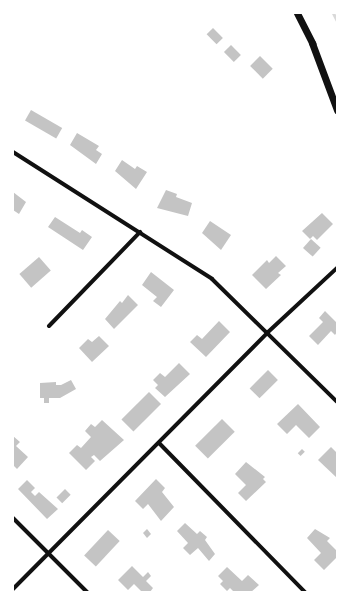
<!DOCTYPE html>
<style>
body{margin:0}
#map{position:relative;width:350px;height:605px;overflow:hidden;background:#fff;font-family:"Libre Baskerville",serif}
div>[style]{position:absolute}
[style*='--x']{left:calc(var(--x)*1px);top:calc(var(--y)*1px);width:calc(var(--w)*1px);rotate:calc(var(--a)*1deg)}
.stream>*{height:3px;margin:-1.5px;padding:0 1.5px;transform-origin:1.5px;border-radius:1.5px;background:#d9d9d9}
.building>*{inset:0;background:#c4c4c4;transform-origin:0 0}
.minor>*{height:4px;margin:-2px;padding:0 2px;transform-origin:2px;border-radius:2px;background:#111}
.secondary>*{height:7px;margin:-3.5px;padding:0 3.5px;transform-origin:3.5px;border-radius:3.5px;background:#111}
span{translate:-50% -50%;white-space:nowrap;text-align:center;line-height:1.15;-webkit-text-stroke:3px #fff;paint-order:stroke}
.frame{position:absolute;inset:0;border:14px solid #fff;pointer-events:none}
</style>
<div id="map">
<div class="stream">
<div style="--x:333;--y:13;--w:9;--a:63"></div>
</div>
<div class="building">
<div style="left:213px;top:28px;width:14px;height:9px;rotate:45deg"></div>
<div style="left:231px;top:45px;width:14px;height:10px;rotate:45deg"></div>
<div style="left:260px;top:56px;width:18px;height:14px;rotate:45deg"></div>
<div style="left:31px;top:110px;width:36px;height:12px;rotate:30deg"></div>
<div style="clip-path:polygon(77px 133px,99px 146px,96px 150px,102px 154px,96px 164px,70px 145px)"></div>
<div style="clip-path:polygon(122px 160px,135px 169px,137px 166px,147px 172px,136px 189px,115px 171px)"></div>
<div style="clip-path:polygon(166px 190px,177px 194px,176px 197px,192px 203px,188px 216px,157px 208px)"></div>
<div style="clip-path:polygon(13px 192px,26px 202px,19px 214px,13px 210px)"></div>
<div style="clip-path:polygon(322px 213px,333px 224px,317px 240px,313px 236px,310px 239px,302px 231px)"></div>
<div style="clip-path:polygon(55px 217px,80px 233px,82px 230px,92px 237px,83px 250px,48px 227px)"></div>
<div style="clip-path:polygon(210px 221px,231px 235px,221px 250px,202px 233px)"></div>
<div style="left:311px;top:239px;width:13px;height:12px;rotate:42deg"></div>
<div style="clip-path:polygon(276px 256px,286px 266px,278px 273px,281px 275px,266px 289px,252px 275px,267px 260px,269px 263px)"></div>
<div style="left:39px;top:257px;width:18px;height:26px;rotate:49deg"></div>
<div style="clip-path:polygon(151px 272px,174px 290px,161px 307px,153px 301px,157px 297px,142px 285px)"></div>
<div style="clip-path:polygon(128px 295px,138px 305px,114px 329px,105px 319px,120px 301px,122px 303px)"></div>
<div style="clip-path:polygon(325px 311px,337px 323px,337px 332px,335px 335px,331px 331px,318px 345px,309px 336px,323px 322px,319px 318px)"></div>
<div style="clip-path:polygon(219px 321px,230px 332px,206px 357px,190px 342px,197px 335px,202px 339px)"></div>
<div style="clip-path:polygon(99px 336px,109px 346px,92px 362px,79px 348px,88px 339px,92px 342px)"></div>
<div style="clip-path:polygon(179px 363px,190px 374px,165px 397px,155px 388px,158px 385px,153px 380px,160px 373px,165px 377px)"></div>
<div style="left:268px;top:370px;width:14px;height:26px;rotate:45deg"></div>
<div style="clip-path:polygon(71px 380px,76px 389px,60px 398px,49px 398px,49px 403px,44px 403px,44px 398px,40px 398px,40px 383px,56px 382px,56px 385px,61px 385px)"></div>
<div style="left:149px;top:392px;width:17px;height:39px;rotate:45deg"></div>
<div style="clip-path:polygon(298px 404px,320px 427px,309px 438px,296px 425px,287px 434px,277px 424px)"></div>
<div style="left:222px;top:419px;width:18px;height:38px;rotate:45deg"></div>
<div style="clip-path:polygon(102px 420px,124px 440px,100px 461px,94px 455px,91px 457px,95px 461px,86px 470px,69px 453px,77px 445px,81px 448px,91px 437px,85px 431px,91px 424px,95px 427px)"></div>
<div style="clip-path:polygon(13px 436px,20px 442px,16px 446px,28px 457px,17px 469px,13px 465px)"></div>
<div style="clip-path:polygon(331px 447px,337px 453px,337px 478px,318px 460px)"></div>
<div style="left:302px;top:449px;width:4px;height:6px;rotate:45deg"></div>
<div style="clip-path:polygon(246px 462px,265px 477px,263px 479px,266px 482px,246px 501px,238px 493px,246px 485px,235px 474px)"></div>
<div style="clip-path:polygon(156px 479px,165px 488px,162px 492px,174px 507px,161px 521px,148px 504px,143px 509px,135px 501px)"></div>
<div style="clip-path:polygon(27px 480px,35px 488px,31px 492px,35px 496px,39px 492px,58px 509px,47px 519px,18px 489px)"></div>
<div style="left:65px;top:489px;width:8px;height:12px;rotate:45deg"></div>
<div style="clip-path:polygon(185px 523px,197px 534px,200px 531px,207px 537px,205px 540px,215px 554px,209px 561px,198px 548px,190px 555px,183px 548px,188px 543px,177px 531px)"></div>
<div style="clip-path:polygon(147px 529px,151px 534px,147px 538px,143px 533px)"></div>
<div style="clip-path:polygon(315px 529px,330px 538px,327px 541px,337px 551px,337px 557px,324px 570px,314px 560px,321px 553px,307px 538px)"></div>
<div style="left:108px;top:530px;width:16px;height:35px;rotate:43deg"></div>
<div style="clip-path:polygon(132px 566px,143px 577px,148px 572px,151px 576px,146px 581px,153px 588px,150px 592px,142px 592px,134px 584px,128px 590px,118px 580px)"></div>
<div style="clip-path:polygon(227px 567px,242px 581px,248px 575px,259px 585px,251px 592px,234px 592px,230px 588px,227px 591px,220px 584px,223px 581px,218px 576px)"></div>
</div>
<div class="minor">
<div style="--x:13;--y:152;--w:236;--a:32.5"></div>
<div style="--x:212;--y:279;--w:175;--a:44.5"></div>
<div style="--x:49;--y:326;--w:131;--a:-45.9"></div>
<div style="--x:159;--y:443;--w:209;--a:45.6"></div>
<div style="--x:13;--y:518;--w:105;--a:45"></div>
<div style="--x:13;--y:589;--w:361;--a:-45.2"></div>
<div style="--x:267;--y:333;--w:96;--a:-42.9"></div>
</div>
<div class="secondary">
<div style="--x:297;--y:13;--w:34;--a:63"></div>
<div style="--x:312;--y:43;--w:72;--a:69.5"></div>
</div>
<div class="frame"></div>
</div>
